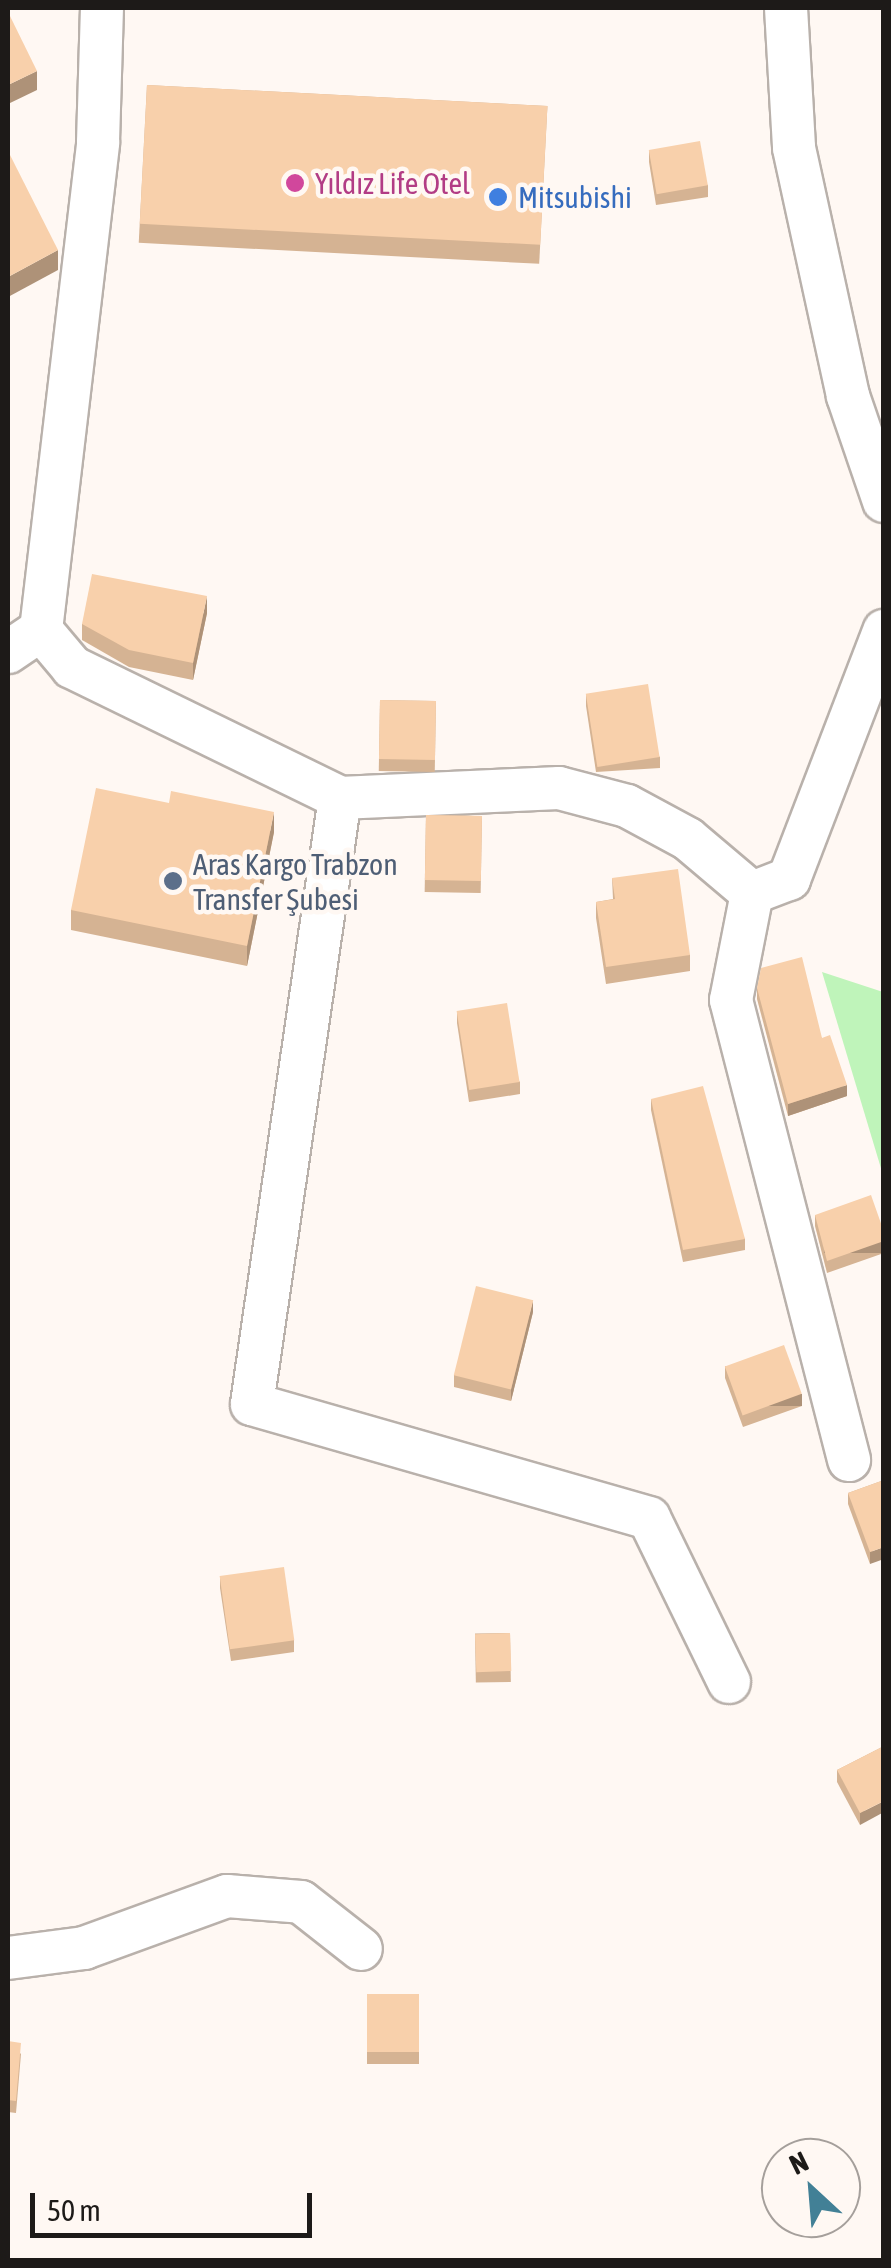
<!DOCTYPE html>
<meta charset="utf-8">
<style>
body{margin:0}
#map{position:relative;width:891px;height:2268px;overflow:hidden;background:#fff8f3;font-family:"Asap Condensed",sans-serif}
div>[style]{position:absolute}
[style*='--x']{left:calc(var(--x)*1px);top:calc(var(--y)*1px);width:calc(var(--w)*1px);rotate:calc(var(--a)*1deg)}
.green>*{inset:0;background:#bff4ba}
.roads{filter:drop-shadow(2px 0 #b9b1ab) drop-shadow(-2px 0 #b9b1ab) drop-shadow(0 2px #b9b1ab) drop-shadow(0 -2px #b9b1ab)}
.street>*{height:42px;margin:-21px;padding:0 21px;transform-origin:21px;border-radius:21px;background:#fff}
.wall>*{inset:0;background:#d5b393;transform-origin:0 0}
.shaded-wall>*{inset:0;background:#ae9278;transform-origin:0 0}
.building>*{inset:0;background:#f8d0ab;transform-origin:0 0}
.dots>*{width:28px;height:28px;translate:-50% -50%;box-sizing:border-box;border:5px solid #fff8f3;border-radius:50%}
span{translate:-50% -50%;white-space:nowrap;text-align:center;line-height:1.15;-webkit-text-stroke:9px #fff8f3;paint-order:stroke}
.hotel-label{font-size:30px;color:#b23c85}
.left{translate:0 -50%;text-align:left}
.shop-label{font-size:30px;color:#366cbe}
.service-label{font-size:30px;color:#4e5e75}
.frame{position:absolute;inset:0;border:10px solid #1d1a18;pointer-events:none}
.north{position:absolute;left:761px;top:2138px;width:100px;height:100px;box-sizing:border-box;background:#fff8f3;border:2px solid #a59f9b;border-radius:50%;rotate:334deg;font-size:28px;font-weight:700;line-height:40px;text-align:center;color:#1d1a18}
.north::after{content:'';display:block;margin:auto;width:35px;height:45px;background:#428096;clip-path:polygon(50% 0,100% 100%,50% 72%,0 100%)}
.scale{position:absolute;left:30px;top:2193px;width:282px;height:45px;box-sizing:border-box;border:5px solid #1d1a18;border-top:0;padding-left:12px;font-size:30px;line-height:35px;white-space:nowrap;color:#1d1a18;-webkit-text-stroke:8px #fff8f3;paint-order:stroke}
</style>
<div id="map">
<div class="green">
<div style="clip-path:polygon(822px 972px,883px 992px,883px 1175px)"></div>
</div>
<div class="roads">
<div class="street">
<div style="--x:786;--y:8;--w:140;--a:86.7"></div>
<div style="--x:794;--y:148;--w:254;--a:77.7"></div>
<div style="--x:848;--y:396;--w:111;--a:71.1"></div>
<div style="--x:41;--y:630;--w:48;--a:50"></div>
<div style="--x:72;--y:667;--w:298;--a:26"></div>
<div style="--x:8;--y:652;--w:40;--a:-34"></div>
<div style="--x:41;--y:630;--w:491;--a:-83.3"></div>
<div style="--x:98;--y:142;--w:134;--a:-88.3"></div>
<div style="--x:752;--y:893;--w:109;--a:101.1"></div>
<div style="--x:731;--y:1000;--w:475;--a:75.6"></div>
<div style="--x:729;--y:1682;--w:182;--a:-116"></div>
<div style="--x:649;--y:1518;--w:413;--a:-164"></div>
<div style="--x:252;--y:1404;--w:612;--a:-81.74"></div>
<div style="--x:340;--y:798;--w:219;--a:-2.6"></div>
<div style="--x:559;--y:788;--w:70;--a:14.8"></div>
<div style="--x:627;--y:806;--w:69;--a:28.4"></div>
<div style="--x:688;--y:839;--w:84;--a:40.2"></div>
<div style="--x:752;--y:893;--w:40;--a:-21"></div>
<div style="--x:789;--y:879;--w:266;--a:-69"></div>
<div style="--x:8;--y:1958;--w:77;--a:-7.5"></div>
<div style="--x:84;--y:1948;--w:152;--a:-20"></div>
<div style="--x:227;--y:1896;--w:74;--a:4.6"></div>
<div style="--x:301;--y:1902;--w:76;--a:38.1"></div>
</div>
</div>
<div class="wall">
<div style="left:147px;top:85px;width:401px;height:158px;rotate:3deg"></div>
<div style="clip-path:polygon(649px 150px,708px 185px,708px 197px,656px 205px,649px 162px)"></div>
<div style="clip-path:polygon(207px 613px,193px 680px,129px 667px,82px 640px,82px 624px)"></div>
<div style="clip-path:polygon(586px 695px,660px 757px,660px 768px,596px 772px,586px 706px)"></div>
<div style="left:380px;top:700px;width:56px;height:71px;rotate:1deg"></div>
<div style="clip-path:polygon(169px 803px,274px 832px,247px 966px,71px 930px,71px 910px)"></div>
<div style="left:426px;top:815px;width:56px;height:77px;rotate:1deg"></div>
<div style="clip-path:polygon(612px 878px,690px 955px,690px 971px,606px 984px,596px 918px,596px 902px,613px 899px)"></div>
<div style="clip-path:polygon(757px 988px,822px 1038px,847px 1096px,788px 1116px,757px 999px)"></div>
<div style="clip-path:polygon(457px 1011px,520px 1082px,520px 1094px,469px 1102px,457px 1023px)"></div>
<div style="clip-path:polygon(651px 1099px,745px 1239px,745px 1250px,683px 1262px,651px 1110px)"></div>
<div style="clip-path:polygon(815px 1215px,884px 1232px,884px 1253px,827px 1273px,815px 1226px)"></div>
<div style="clip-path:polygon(533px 1312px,511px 1401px,454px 1387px,454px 1375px)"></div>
<div style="clip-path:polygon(725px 1366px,802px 1406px,743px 1427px,725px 1378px)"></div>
<div style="clip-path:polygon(884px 1480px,870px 1564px,848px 1504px,848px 1493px)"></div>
<div style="clip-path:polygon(220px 1576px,294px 1640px,294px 1652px,231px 1661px,220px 1588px)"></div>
<div style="left:510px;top:1633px;width:49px;height:35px;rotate:89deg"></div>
<div style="clip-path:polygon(884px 1746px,860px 1825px,837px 1782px,837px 1770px)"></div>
<div style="left:367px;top:1994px;width:52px;height:70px"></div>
<div style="clip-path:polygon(8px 2041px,21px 2054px,16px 2113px,8px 2112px)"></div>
</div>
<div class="shaded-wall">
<div style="clip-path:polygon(37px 71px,37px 90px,8px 104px,8px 85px)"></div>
<div style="clip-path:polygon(58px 250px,58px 270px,8px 297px,8px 277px)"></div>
<div style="clip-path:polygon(207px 596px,207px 613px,193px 680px,193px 663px)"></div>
<div style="clip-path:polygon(274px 812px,274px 832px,247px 966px,247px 946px)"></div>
<div style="clip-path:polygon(847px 1085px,847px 1096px,788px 1116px,788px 1104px)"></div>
<div style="left:884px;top:1241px;width:12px;height:60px;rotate:90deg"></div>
<div style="clip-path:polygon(533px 1300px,533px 1312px,511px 1401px,511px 1389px)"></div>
<div style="left:802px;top:1394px;width:12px;height:63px;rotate:90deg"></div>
<div style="clip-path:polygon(884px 1547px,884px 1559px,870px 1564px,870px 1552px)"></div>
<div style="clip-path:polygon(884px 1801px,884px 1812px,860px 1825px,860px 1813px)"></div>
</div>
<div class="building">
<div style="clip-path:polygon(9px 14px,37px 71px,8px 85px,8px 15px)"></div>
<div style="left:147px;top:85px;width:401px;height:139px;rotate:3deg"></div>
<div style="left:700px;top:141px;width:45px;height:52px;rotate:80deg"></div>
<div style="clip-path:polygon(8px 151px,58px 250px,8px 277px)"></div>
<div style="clip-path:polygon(92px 574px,207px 596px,193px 663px,129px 650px,82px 624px)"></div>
<div style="left:648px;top:684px;width:74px;height:63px;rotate:81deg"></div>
<div style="left:380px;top:700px;width:56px;height:59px;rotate:1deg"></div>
<div style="clip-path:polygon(96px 788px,169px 803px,171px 791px,274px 812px,247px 946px,71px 910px)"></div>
<div style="left:426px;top:815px;width:56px;height:65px;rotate:1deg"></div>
<div style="clip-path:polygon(678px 869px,690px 955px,606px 967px,596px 902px,615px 899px,612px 878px)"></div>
<div style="clip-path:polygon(802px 957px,822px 1038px,830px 1035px,847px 1085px,788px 1104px,757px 988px,761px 968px)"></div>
<div style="left:507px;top:1003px;width:80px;height:51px;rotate:81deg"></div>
<div style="clip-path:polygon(703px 1086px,745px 1239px,683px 1250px,651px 1099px)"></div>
<div style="clip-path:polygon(871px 1195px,884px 1232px,884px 1241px,827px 1261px,815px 1215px)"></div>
<div style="left:476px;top:1286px;width:59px;height:92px;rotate:14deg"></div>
<div style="left:784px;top:1345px;width:52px;height:63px;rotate:70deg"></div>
<div style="clip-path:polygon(884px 1480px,884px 1547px,870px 1552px,848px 1493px)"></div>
<div style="left:284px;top:1567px;width:74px;height:65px;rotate:82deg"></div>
<div style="left:510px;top:1633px;width:38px;height:35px;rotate:88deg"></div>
<div style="clip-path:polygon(884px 1746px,884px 1801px,860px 1813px,837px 1770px)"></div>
<div style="left:367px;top:1994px;width:52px;height:58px"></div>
<div style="clip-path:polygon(8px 2041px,21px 2043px,16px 2101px,8px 2100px)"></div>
</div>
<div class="dots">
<div style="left:295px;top:183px;background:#d1479c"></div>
<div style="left:498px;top:197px;background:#3f7fe0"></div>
<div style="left:173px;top:881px;background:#5c6f8a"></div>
</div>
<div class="hotel-label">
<span class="left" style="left:315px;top:183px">Yıldız Life Otel</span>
</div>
<div class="shop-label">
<span class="left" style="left:518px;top:197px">Mitsubishi</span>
</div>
<div class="service-label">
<span class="left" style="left:193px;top:881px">Aras Kargo Trabzon<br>Transfer Şubesi</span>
</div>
<div class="frame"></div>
<div class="north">N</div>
<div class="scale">50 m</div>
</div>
